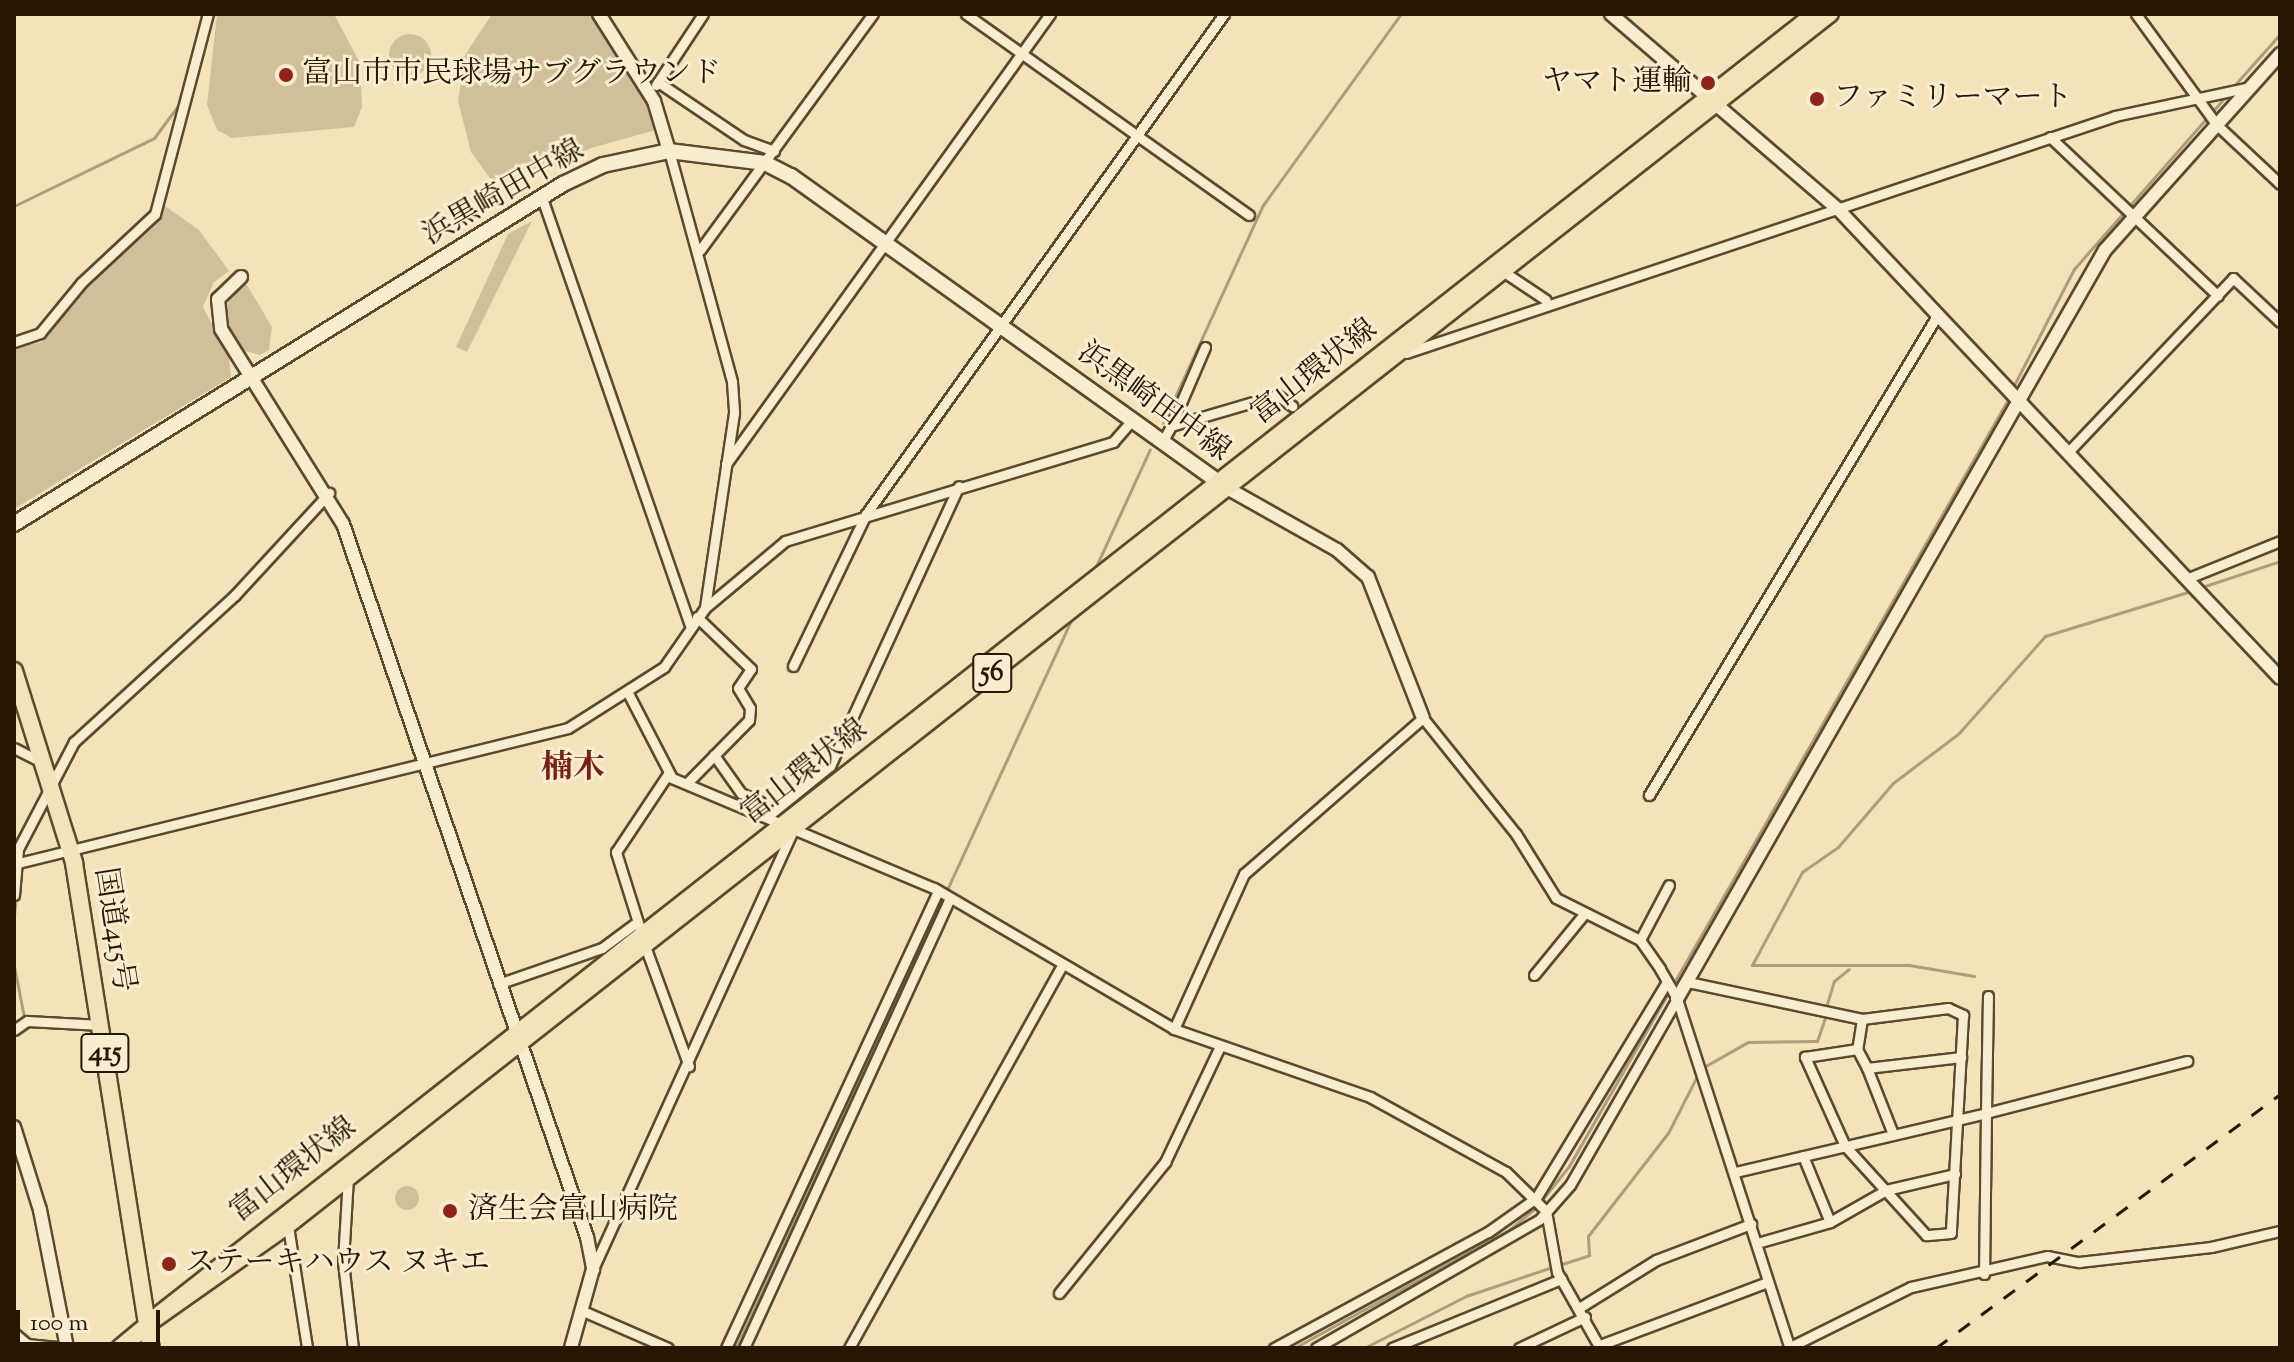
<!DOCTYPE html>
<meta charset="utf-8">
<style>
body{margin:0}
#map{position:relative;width:2294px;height:1362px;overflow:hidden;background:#f4e2b8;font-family:"Sorts Mill Goudy","Noto Serif JP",serif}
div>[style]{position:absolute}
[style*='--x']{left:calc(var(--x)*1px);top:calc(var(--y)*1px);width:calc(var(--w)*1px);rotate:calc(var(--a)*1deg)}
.green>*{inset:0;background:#d1bf99}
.round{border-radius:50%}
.stream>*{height:3px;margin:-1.5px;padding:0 1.5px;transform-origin:1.5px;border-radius:1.5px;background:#af9d79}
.roads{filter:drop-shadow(2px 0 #5b492e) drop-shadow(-2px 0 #5b492e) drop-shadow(0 2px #5b492e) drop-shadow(0 -2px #5b492e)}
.minor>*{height:9px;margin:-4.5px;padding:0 4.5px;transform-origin:4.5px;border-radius:4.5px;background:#f8ecd1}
.tertiary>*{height:12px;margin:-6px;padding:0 6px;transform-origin:6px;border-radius:6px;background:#f8ecd1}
.secondary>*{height:14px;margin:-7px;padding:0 7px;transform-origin:7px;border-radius:7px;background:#f8ecd1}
.primary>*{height:14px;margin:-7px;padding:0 7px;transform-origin:7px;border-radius:7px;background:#f4e2b8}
.trunk>*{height:16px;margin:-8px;padding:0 8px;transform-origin:8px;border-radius:8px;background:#f4e2b8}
.rail>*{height:3px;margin-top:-1.5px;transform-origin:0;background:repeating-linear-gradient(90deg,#281600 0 14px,transparent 0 28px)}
.dots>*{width:22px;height:22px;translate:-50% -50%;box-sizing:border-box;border:4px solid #f8ecd1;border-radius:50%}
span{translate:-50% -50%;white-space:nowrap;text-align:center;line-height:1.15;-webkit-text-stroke:6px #f8ecd1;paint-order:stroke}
.shield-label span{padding:2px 6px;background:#f8ecd1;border:2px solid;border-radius:6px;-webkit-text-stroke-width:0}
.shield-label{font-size:28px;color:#281600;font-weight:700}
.poi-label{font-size:30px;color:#281600}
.left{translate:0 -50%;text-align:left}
.right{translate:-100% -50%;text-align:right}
.street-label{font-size:30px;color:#281600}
.neighbourhood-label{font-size:32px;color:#7a1f14;font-weight:700}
.frame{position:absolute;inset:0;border:16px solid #281600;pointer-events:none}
.scale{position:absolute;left:16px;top:1310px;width:144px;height:36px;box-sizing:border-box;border:4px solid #281600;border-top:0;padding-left:10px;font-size:24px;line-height:28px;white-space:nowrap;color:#281600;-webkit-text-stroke:6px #f8ecd1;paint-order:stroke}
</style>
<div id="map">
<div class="green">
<div style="clip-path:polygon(217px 14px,334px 14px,360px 63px,362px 107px,354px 127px,232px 138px,217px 130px,207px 105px)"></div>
<div style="clip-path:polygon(492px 14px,592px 14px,648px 104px,656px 130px,591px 148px,554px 168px,511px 170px,492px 181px,471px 152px,458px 101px,465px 55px)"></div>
<div class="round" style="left:389px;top:34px;width:42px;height:42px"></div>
<div style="clip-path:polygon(162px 204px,199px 230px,229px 271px,214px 282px,203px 307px,229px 356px,231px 377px,14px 509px,14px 349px,41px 342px,85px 287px,161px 217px)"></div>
<div style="clip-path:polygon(532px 221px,467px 352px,456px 347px,508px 234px)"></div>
<div style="clip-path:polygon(238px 285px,247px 285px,272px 327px,269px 350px,260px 355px,242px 350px,227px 323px,225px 309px)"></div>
<div class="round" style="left:395px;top:1186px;width:24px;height:24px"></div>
</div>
<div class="stream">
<div style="--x:198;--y:34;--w:20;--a:-79"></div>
<div style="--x:2232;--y:88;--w:72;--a:-48.4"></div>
<div style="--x:14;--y:206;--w:156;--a:-25.9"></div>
<div style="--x:154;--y:138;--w:44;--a:-53.4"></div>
<div style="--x:2012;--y:389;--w:135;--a:-62.7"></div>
<div style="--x:2074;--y:269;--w:229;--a:-48.7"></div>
<div style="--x:1163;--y:423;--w:240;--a:-65.4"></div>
<div style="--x:1263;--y:205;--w:236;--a:-54.2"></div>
<div style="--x:1093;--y:573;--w:136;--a:-65.3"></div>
<div style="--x:2202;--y:587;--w:82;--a:-18.4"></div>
<div style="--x:14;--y:915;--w:18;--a:-84"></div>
<div style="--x:14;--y:966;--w:52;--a:78.9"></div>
<div style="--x:1974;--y:976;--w:66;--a:-170.4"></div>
<div style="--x:1909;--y:965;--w:157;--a:180"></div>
<div style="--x:1752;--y:965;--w:106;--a:-61.7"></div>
<div style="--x:1802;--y:872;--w:44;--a:-34.8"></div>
<div style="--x:1838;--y:847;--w:84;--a:-49.3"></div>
<div style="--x:1893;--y:783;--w:83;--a:-37.1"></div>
<div style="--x:1959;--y:733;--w:130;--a:-48.4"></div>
<div style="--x:2045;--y:636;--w:153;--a:-17.1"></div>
<div style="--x:1826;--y:1007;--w:27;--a:-73"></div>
<div style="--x:1834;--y:981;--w:19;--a:-39"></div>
<div style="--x:1702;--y:1068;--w:53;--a:-29.5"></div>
<div style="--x:1748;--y:1042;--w:69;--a:-0.8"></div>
<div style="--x:1817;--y:1041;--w:28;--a:-71"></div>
<div style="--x:1541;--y:1201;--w:45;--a:-51.3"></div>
<div style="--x:1569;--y:1166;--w:887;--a:-60.2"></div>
<div style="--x:1559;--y:1265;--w:32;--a:-18"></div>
<div style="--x:1589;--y:1255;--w:19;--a:-93"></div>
<div style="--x:1588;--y:1236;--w:130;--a:-52.2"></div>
<div style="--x:1668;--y:1133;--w:66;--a:-63"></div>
<div style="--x:736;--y:1348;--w:806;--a:-65.28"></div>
<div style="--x:1294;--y:1348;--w:245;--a:-28.8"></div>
<div style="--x:1509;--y:1230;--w:35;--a:-40"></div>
<div style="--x:1364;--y:1348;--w:114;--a:-27"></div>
<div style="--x:1466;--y:1296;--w:91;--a:-18.6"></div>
</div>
<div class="roads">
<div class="minor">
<div style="--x:966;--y:14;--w:347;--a:35.4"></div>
<div style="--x:2136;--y:14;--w:137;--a:53.9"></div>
<div style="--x:2217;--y:125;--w:86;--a:43.1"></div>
<div style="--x:658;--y:82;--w:104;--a:34"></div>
<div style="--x:744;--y:140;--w:32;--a:20"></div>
<div style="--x:656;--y:85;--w:85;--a:-56.5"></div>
<div style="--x:2050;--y:137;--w:231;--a:43.4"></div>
<div style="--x:669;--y:151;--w:239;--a:74.7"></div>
<div style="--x:732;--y:382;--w:31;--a:86"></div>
<div style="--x:734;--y:413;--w:197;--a:98.5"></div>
<div style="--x:542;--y:198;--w:452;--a:70.9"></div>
<div style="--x:700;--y:250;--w:293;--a:-53.8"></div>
<div style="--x:1504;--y:272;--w:50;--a:33.7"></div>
<div style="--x:14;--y:342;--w:28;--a:-19"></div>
<div style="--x:40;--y:333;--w:65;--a:-50.6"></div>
<div style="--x:81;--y:283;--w:101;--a:-43"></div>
<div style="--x:155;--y:214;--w:207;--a:-75.2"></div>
<div style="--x:1406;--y:353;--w:748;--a:-18.48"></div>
<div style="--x:2115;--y:116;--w:138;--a:-12.1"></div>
<div style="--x:1171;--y:426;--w:86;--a:-66.7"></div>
<div style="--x:1163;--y:441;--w:17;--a:-62"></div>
<div style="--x:1171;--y:426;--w:110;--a:-16.3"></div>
<div style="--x:1277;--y:395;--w:19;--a:36"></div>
<div style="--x:2070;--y:450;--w:237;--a:-46.5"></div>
<div style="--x:2233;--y:278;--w:64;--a:43.1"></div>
<div style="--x:726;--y:464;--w:555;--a:-54.25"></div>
<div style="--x:2191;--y:577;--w:96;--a:-22"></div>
<div style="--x:793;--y:666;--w:169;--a:-64.3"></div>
<div style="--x:866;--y:514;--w:615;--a:-54.4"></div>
<div style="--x:628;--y:693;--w:96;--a:62.6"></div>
<div style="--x:672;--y:778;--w:284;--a:22.8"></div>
<div style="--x:934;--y:888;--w:278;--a:30.4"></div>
<div style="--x:1174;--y:1029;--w:207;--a:19.1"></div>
<div style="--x:1370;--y:1097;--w:155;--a:28.9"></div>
<div style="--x:1506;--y:1172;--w:56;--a:44.3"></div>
<div style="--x:1546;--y:1211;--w:62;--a:79.8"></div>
<div style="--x:1557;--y:1272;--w:87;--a:60.5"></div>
<div style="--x:14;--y:748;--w:33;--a:27"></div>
<div style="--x:714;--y:755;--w:47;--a:54.6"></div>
<div style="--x:741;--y:793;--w:21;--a:25"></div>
<div style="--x:760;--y:802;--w:9;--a:108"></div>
<div style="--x:687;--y:783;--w:88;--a:-45.5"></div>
<div style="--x:749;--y:720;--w:12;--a:-85"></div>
<div style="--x:750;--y:708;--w:23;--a:-121"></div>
<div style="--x:738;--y:688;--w:23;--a:-56"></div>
<div style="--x:751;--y:669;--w:75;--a:-136.1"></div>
<div style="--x:1649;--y:795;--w:561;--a:-59"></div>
<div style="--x:768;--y:816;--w:80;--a:-38.9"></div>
<div style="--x:830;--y:766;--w:308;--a:-65.3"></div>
<div style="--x:14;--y:864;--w:570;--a:-13.79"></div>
<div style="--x:568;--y:728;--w:114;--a:-32.4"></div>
<div style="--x:664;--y:667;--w:72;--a:-55.2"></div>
<div style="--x:705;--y:608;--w:104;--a:-39.9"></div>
<div style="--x:785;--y:541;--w:343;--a:-16.8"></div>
<div style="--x:1113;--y:442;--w:30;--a:-49"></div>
<div style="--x:14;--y:895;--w:46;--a:-85"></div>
<div style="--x:18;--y:849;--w:121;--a:-62.4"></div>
<div style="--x:74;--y:742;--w:218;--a:-42.4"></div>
<div style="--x:235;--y:595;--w:139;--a:-47.3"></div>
<div style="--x:641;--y:932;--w:84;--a:-107.4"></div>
<div style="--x:616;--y:852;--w:94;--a:-56.3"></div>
<div style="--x:1640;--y:940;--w:62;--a:-62.2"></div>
<div style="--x:645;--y:946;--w:128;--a:69.9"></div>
<div style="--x:1534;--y:975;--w:80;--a:-50.6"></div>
<div style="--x:1688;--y:982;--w:178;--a:12"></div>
<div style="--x:1862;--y:1019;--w:87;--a:-7.3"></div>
<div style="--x:1948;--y:1008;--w:17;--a:25"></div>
<div style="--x:1963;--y:1015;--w:218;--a:93.2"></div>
<div style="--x:1951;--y:1233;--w:25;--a:175"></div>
<div style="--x:1926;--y:1235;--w:120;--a:-132.3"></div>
<div style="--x:1845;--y:1146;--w:98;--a:-114.2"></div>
<div style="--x:1805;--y:1057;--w:53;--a:-8.7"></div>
<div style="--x:498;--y:984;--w:110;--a:-19.1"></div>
<div style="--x:602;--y:948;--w:44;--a:-36.6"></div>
<div style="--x:1988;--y:996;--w:117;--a:91"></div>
<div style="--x:1986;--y:1113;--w:208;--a:-14.5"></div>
<div style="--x:1862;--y:1019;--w:30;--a:99"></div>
<div style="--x:1857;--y:1049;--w:21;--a:62"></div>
<div style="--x:1174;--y:1029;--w:170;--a:-65.7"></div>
<div style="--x:1244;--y:874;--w:237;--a:-41.1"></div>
<div style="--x:1423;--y:718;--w:149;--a:51.3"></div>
<div style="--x:1516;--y:834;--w:75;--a:58"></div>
<div style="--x:1556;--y:898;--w:94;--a:26.6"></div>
<div style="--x:1640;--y:940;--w:35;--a:55"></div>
<div style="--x:1660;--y:969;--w:34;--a:60"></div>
<div style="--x:1677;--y:999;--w:367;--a:72.1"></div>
<div style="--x:14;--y:1030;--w:16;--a:-35"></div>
<div style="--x:27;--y:1021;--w:74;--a:3.1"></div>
<div style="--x:1893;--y:1134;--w:71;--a:-111.5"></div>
<div style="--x:1867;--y:1068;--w:95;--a:-6.7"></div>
<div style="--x:1803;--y:1156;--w:71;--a:67.8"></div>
<div style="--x:1830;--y:1222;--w:64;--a:-29.7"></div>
<div style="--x:1886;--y:1190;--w:71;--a:-13.1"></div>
<div style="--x:1735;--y:1172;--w:258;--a:-13.2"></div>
<div style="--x:1986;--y:1113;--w:161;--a:90.7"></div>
<div style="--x:348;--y:1177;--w:85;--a:93.4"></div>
<div style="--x:343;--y:1262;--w:87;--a:83.4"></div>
<div style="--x:288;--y:1226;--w:123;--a:81.1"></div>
<div style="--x:1757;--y:1243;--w:76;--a:-16"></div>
<div style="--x:593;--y:1269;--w:486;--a:-65.5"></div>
<div style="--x:1059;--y:1293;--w:169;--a:-51"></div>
<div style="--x:1165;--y:1162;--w:128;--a:-64.6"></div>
<div style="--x:1579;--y:1308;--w:91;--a:-31.9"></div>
<div style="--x:1656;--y:1260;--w:102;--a:-20.8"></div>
<div style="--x:585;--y:1312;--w:90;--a:23.4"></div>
<div style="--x:14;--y:1333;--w:17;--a:40"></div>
<div style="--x:27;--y:1344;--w:40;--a:5.7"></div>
<div style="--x:1600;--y:1345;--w:179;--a:-20.6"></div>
<div style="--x:726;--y:1348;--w:504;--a:-65.11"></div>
<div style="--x:744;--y:1348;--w:495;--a:-65.4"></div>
<div style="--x:849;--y:1348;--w:438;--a:-60.9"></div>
<div style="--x:1274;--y:1348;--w:243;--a:-28.5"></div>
<div style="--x:1488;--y:1232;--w:59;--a:-35.3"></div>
<div style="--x:1536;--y:1198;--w:253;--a:-58.8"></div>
<div style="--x:1316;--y:1348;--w:258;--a:-29.9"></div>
<div style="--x:1540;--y:1219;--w:45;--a:-48.6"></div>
<div style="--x:1570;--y:1185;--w:215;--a:-60.1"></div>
<div style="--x:1392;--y:1348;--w:183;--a:-22.2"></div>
<div style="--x:1519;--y:1348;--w:73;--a:-25.2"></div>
<div style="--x:1788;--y:1348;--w:137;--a:-26.4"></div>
<div style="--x:1911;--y:1287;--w:139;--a:-12.8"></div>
<div style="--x:2047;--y:1256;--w:33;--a:11"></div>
<div style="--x:2079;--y:1262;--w:133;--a:-6.5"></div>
<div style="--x:2211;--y:1247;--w:71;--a:-13.1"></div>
</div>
<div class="tertiary">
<div style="--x:599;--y:14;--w:103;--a:57.7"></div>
<div style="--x:654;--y:101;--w:52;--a:73.3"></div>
<div style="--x:1611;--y:14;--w:299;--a:40.7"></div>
<div style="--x:1838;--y:209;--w:644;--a:46.7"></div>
<div style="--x:241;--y:277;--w:32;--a:136"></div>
<div style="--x:218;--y:299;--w:30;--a:84"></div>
<div style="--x:221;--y:329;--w:230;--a:58"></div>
<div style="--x:343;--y:524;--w:754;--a:71.11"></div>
<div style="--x:587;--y:1237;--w:33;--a:79"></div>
<div style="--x:593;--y:1269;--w:82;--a:105.6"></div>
<div style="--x:1227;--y:488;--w:126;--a:29.4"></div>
<div style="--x:1337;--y:550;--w:41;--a:41.1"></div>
<div style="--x:1368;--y:577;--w:151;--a:68.7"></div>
<div style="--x:1677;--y:999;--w:863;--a:-60.26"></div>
<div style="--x:2105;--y:250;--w:263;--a:-48.2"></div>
<div style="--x:14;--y:1127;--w:87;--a:72.6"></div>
<div style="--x:40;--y:1210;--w:141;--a:78.9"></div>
</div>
<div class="secondary">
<div style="--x:14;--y:524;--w:646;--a:-31.77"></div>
<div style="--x:563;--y:184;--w:44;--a:-25.4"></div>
<div style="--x:603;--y:165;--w:67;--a:-12"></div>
<div style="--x:669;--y:151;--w:97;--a:7.1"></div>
<div style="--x:765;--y:163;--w:29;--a:27"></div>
<div style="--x:791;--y:176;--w:536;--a:35.59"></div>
</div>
<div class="primary">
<div style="--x:157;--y:1315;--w:2106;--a:-38.15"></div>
<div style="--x:149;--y:1324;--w:170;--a:-35.2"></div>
<div style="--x:288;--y:1226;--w:1962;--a:-38.15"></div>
</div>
<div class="trunk">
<div style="--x:14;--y:671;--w:201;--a:72.6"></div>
<div style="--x:74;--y:863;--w:491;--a:81"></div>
<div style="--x:120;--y:1348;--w:38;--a:-40"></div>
</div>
</div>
<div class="rail">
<div style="--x:1936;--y:1348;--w:428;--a:-36.4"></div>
</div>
<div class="dots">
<div style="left:286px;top:75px;background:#8f2418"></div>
<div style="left:1708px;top:83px;background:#8f2418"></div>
<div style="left:1817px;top:99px;background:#8f2418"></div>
<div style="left:450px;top:1211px;background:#8f2418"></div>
<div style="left:169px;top:1264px;background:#8f2418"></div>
</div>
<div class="shield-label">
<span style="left:992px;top:673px">56</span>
<span style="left:105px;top:1053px">415</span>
</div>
<div class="poi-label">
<span class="left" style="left:302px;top:75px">富山市市民球場サブグラウンド</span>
<span class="right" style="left:1692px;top:83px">ヤマト運輸</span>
<span class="left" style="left:1833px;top:99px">ファミリーマート</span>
<span class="left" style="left:468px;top:1211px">済生会富山病院</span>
<span class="left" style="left:185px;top:1264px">ステーキハウス ヌキエ</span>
</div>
<div class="street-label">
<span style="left:504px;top:194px;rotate:-30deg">浜黒崎田中線</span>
<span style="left:1315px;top:373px;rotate:-38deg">富山環状線</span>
<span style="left:1153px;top:403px;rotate:36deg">浜黒崎田中線</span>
<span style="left:805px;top:773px;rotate:-38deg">富山環状線</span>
<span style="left:113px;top:930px;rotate:81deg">国道415号</span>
<span style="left:294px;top:1171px;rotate:-38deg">富山環状線</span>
</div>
<div class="neighbourhood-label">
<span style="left:573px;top:769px">楠木</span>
</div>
<div class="frame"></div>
<div class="scale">100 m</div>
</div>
